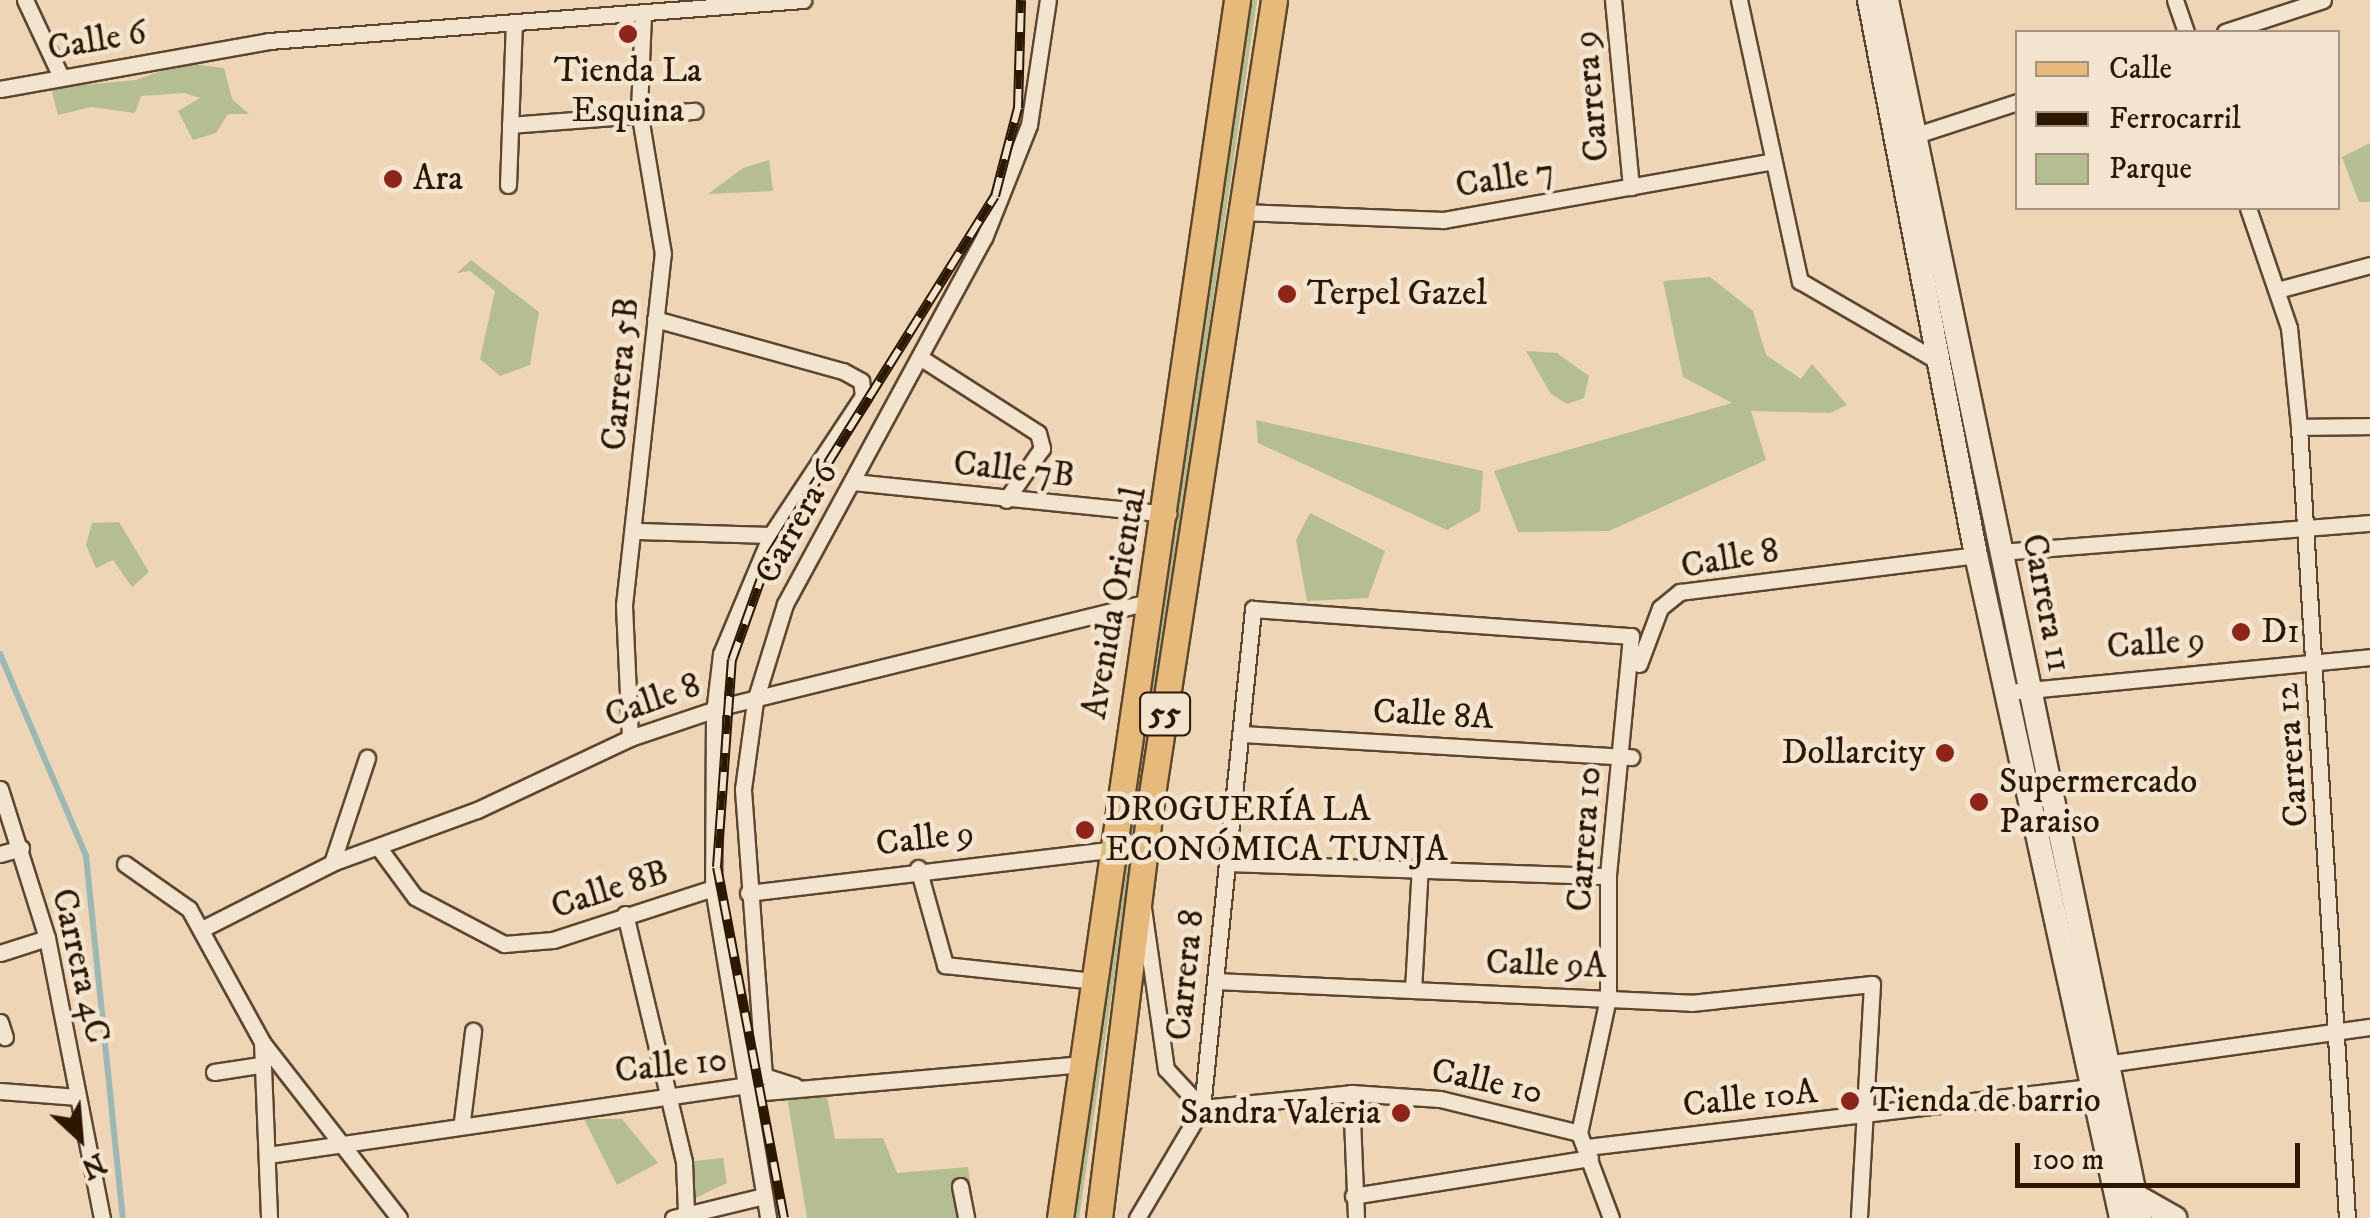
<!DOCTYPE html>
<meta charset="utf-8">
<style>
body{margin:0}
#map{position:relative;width:2370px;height:1218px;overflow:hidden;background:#edd5b6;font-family:"IM FELL DW Pica",serif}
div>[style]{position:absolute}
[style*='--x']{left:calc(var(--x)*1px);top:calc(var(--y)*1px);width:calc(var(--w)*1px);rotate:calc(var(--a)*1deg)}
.green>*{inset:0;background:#b5be90}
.stream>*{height:6px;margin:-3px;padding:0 3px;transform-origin:3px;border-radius:3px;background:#9ab8b4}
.roads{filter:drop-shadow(2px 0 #5c462e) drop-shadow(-2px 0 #5c462e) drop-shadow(0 2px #5c462e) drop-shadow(0 -2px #5c462e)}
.street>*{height:15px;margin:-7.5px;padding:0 7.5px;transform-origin:7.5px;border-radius:7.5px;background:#f3e4d0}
.secondary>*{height:22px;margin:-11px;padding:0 11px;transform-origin:11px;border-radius:11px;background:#f3e4d0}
.primary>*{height:25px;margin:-12.5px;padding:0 12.5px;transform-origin:12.5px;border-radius:12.5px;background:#e6ba7b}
.rail>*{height:10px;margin-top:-5px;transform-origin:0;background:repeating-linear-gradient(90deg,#f3e4d0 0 19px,#2c1700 0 38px);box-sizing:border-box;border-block:2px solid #2c1700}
.dots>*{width:28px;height:28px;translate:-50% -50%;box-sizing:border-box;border:5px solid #f3e4d0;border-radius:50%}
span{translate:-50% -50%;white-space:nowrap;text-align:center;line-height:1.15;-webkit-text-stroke:9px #f3e4d0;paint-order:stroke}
.shield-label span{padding:2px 8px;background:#f3e4d0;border:2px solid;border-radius:8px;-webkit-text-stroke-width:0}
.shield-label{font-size:32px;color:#2c1700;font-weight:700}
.street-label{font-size:35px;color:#2c1700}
.poi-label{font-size:35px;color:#2c1700}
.left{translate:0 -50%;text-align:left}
.right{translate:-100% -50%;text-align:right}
.legend{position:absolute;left:2015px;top:30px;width:325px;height:180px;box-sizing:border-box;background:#f3e4d0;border:2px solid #a3927d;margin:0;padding:12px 18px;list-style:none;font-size:30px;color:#2c1700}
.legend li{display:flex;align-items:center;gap:20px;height:50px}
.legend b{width:50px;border:2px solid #a3927d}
.north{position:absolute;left:30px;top:1088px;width:100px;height:100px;-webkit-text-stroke:8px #f3e4d0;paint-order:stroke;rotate:154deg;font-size:28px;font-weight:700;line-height:40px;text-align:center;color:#2c1700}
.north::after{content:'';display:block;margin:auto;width:35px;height:45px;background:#2c1700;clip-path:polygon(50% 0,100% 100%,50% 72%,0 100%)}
.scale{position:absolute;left:2015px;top:1143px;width:285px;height:45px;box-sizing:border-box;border:5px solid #2c1700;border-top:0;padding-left:12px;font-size:30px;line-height:35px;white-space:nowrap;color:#2c1700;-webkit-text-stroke:8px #f3e4d0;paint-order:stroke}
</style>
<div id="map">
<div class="green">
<div style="clip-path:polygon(1244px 0,1257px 0,1079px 1218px,1062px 1218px)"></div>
<div style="clip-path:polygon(183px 63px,224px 68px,232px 99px,249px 114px,228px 114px,216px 133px,193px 140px,178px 111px,200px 98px,184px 93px,141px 96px,135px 113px,91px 107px,58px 115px,51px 88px,136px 80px)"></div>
<div style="clip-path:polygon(2370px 143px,2370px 202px,2359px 202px,2342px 157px)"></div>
<div style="clip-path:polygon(769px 160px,773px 191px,708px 194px,743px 168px)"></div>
<div style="clip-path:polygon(471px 260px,539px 312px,530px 365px,500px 376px,480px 359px,495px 291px,470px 271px,457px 273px)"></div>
<div style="clip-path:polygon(1710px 277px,1753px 311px,1766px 355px,1801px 379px,1812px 364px,1847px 405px,1830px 413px,1751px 411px,1766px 460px,1609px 531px,1518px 532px,1494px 471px,1732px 403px,1683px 377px,1663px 281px)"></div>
<div style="clip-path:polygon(1526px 351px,1557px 353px,1589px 376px,1584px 398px,1567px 404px,1551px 394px)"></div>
<div style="clip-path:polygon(1256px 420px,1483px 471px,1480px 511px,1447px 530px,1258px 443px)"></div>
<div style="clip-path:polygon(1310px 513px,1385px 551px,1368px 598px,1307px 601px,1296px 540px)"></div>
<div style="clip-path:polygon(119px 522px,149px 572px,132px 587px,113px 560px,96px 568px,86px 545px,92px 523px)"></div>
<div style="clip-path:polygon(827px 1096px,835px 1139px,883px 1138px,897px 1173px,968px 1167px,975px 1218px,807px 1218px,787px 1097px)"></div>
<div style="clip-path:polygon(584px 1119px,622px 1119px,658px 1163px,617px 1185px)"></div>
<div style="clip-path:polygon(723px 1158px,727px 1183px,689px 1201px,684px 1162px)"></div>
</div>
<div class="stream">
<div style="--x:0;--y:654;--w:220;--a:66.9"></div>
<div style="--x:86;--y:856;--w:364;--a:84.2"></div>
</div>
<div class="roads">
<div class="street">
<div style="--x:25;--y:0;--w:85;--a:64.9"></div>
<div style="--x:1613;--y:0;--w:188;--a:84.5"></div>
<div style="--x:1739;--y:0;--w:288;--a:77.8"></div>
<div style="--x:1800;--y:281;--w:161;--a:30.2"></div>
<div style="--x:2175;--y:0;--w:34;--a:71"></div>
<div style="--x:2225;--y:32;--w:103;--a:-18.1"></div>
<div style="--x:0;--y:89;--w:273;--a:-10.1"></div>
<div style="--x:269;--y:41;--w:536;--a:-4.39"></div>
<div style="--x:510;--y:125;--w:185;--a:-4.4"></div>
<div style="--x:1910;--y:137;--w:114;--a:-18"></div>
<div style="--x:508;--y:185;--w:161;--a:-87.9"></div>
<div style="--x:2248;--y:208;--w:127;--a:71.1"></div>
<div style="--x:2289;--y:328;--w:100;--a:84.2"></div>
<div style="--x:2299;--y:427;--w:792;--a:86.53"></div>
<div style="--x:1243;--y:212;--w:200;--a:2.3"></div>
<div style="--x:1443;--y:220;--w:335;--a:-10.1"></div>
<div style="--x:2277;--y:290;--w:96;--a:-15"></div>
<div style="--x:655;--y:319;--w:195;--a:15.5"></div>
<div style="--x:843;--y:371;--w:21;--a:29"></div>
<div style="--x:861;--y:381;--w:15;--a:82"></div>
<div style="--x:863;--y:396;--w:167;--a:123.5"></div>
<div style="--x:771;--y:535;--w:129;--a:112.8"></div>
<div style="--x:721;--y:654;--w:59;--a:96.8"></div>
<div style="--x:714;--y:713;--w:175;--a:90.3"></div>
<div style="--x:713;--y:888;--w:335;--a:80.5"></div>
<div style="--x:921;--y:358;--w:139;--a:32.7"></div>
<div style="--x:1038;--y:433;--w:16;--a:75"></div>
<div style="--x:1042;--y:448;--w:63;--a:124.7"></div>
<div style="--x:2299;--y:427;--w:71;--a:-0.8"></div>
<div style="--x:853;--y:482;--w:317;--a:5.8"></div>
<div style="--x:637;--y:531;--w:134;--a:1.7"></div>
<div style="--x:2001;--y:552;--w:370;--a:-4.5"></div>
<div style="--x:1639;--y:664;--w:60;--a:-69.4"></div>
<div style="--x:1660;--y:608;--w:26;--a:-39"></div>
<div style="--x:1680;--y:592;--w:298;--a:-7.1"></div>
<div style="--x:2008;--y:692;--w:364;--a:-5.5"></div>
<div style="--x:1241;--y:734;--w:391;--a:3.4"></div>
<div style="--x:630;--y:738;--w:133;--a:-92.6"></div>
<div style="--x:624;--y:605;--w:353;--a:-83.7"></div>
<div style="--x:663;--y:254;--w:146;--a:-99.5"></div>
<div style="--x:639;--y:110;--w:94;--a:-87.6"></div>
<div style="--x:0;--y:789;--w:156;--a:72.5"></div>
<div style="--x:47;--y:938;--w:285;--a:78.9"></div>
<div style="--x:379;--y:848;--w:61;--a:53.7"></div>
<div style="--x:415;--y:897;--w:101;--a:27.8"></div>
<div style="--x:504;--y:944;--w:49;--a:-4.7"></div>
<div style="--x:553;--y:940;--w:168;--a:-18"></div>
<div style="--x:0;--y:854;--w:22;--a:-16"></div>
<div style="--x:332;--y:863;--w:111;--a:-71.6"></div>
<div style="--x:1227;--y:863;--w:381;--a:2"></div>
<div style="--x:125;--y:864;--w:78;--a:35.1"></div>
<div style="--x:189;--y:909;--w:152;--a:61.2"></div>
<div style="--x:262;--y:1042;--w:223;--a:52.1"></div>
<div style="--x:918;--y:868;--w:101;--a:74.4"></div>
<div style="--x:945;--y:965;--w:151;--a:6.1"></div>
<div style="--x:748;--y:893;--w:364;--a:-6.8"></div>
<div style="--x:1143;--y:908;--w:163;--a:81.9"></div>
<div style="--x:1166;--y:1069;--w:53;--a:47.3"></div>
<div style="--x:625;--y:914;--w:255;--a:76.6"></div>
<div style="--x:684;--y:1162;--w:50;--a:87.7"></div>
<div style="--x:202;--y:929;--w:146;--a:-26.9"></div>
<div style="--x:332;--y:863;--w:154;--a:-20.1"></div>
<div style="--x:477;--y:810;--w:169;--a:-25.2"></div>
<div style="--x:630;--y:738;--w:100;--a:-18.6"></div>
<div style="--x:725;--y:706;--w:437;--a:-13.8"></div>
<div style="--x:0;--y:953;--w:49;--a:-17.7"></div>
<div style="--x:1215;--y:981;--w:477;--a:2.6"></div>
<div style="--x:1691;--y:1003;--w:182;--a:-6"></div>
<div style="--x:1872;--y:984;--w:234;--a:93.2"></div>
<div style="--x:1413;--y:990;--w:126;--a:-86.8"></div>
<div style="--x:0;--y:1022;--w:16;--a:72"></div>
<div style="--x:262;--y:1042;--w:176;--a:87.7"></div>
<div style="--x:2113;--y:1063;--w:260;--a:-8"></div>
<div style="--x:214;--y:1072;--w:47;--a:-8.7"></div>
<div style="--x:795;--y:1086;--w:33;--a:-162"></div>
<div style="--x:764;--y:1076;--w:288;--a:-94.2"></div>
<div style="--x:743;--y:789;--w:89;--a:-82.2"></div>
<div style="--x:755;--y:701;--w:102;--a:-72.8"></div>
<div style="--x:785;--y:604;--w:417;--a:-61.5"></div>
<div style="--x:984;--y:238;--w:122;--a:-68.3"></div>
<div style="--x:1029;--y:125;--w:126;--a:-81.4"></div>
<div style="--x:0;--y:1091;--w:78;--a:4.4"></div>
<div style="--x:1351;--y:1093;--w:125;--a:87.7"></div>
<div style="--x:1202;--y:1108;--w:150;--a:-5.7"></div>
<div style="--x:1351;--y:1093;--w:89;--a:3.9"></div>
<div style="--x:1440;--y:1099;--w:143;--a:13.7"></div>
<div style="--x:462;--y:1121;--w:91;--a:-83"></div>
<div style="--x:1587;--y:1147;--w:515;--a:-6.81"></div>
<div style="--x:268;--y:1155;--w:479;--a:-8.3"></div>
<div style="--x:742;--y:1086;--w:22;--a:16"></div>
<div style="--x:763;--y:1092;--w:320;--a:-5"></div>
<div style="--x:960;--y:1186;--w:33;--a:79"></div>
<div style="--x:1353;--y:1196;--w:240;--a:-9.1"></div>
<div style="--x:673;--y:1218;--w:94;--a:-13.6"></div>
<div style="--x:1137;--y:1218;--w:128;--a:-59.4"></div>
<div style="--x:1202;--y:1108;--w:502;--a:-84.16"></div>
<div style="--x:1253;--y:609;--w:379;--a:4.1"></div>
<div style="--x:1631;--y:636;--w:241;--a:95.5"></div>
<div style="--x:1608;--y:876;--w:122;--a:90"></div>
<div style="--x:1608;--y:998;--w:138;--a:102.1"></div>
<div style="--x:1579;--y:1133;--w:91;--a:69.4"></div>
</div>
<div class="secondary">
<div style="--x:1869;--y:0;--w:565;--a:79.09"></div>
<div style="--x:1976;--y:555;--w:679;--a:77.66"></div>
<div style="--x:1887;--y:0;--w:1244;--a:78.27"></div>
<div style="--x:2131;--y:1193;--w:51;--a:29.6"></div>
</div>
<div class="primary">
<div style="--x:1060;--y:1218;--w:1231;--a:-81.73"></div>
<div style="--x:1099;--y:1218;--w:414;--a:-82.9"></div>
<div style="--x:1150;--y:807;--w:816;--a:-81.26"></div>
</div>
</div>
<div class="rail">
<div style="--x:784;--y:1218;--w:357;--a:-100.8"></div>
<div style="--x:717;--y:867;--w:208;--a:-85.9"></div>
<div style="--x:732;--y:660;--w:107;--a:-70.4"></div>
<div style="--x:768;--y:559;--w:428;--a:-58"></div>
<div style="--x:995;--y:196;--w:91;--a:-75.4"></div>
<div style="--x:1018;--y:108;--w:108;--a:-88.4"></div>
</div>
<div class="dots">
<div style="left:628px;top:34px;background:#8f2418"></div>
<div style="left:393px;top:179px;background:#8f2418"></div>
<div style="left:1287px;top:294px;background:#8f2418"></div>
<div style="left:2241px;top:632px;background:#8f2418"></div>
<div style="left:1945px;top:753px;background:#8f2418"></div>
<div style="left:1979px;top:802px;background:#8f2418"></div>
<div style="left:1085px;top:830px;background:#8f2418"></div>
<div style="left:1850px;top:1101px;background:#8f2418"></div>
<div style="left:1401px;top:1113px;background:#8f2418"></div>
</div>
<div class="shield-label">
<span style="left:1165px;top:714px">55</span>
</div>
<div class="street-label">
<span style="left:97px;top:41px;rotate:-10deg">Calle 6</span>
<span style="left:1592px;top:96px;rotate:-95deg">Carrera 9</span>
<span style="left:1505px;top:179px;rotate:-9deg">Calle 7</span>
<span style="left:621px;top:374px;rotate:-85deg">Carrera 5B</span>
<span style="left:1014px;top:470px;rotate:6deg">Calle 7B</span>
<span style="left:797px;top:523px;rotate:-61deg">Carrera 6</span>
<span style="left:1730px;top:559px;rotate:-10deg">Calle 8</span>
<span style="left:1115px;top:603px;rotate:-80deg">Avenida Oriental</span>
<span style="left:2046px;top:603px;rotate:79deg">Carrera 11</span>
<span style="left:2156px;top:644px;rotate:-4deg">Calle 9</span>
<span style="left:653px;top:701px;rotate:-20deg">Calle 8</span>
<span style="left:1433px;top:715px;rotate:3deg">Calle 8A</span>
<span style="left:2292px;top:755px;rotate:-94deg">Carrera 12</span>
<span style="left:925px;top:839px;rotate:-7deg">Calle 9</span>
<span style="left:1585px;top:839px;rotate:-86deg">Carrera 10</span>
<span style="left:610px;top:890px;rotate:-18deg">Calle 8B</span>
<span style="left:1546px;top:965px;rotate:2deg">Calle 9A</span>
<span style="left:80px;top:966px;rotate:77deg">Carrera 4C</span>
<span style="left:1186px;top:975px;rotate:-84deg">Carrera 8</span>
<span style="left:671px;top:1066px;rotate:-6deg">Calle 10</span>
<span style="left:1487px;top:1082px;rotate:12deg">Calle 10</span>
<span style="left:1750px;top:1099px;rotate:-6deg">Calle 10A</span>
</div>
<div class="poi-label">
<span style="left:628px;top:91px">Tienda La<br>Esquina</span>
<span class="left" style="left:413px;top:179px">Ara</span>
<span class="left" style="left:1307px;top:294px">Terpel Gazel</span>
<span class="left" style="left:2261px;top:632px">D1</span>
<span class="right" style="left:1925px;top:753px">Dollarcity</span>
<span class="left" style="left:1999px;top:802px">Supermercado<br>Paraiso</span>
<span class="left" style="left:1105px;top:830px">DROGUERÍA LA<br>ECONÓMICA TUNJA</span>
<span class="left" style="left:1870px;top:1101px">Tienda de barrio</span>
<span class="right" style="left:1381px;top:1113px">Sandra Valeria</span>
</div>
<ul class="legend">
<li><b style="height:12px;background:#e6ba7b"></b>Calle</li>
<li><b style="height:12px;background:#2c1700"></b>Ferrocarril</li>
<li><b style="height:28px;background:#b5be90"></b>Parque</li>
</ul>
<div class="north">N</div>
<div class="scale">100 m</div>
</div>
